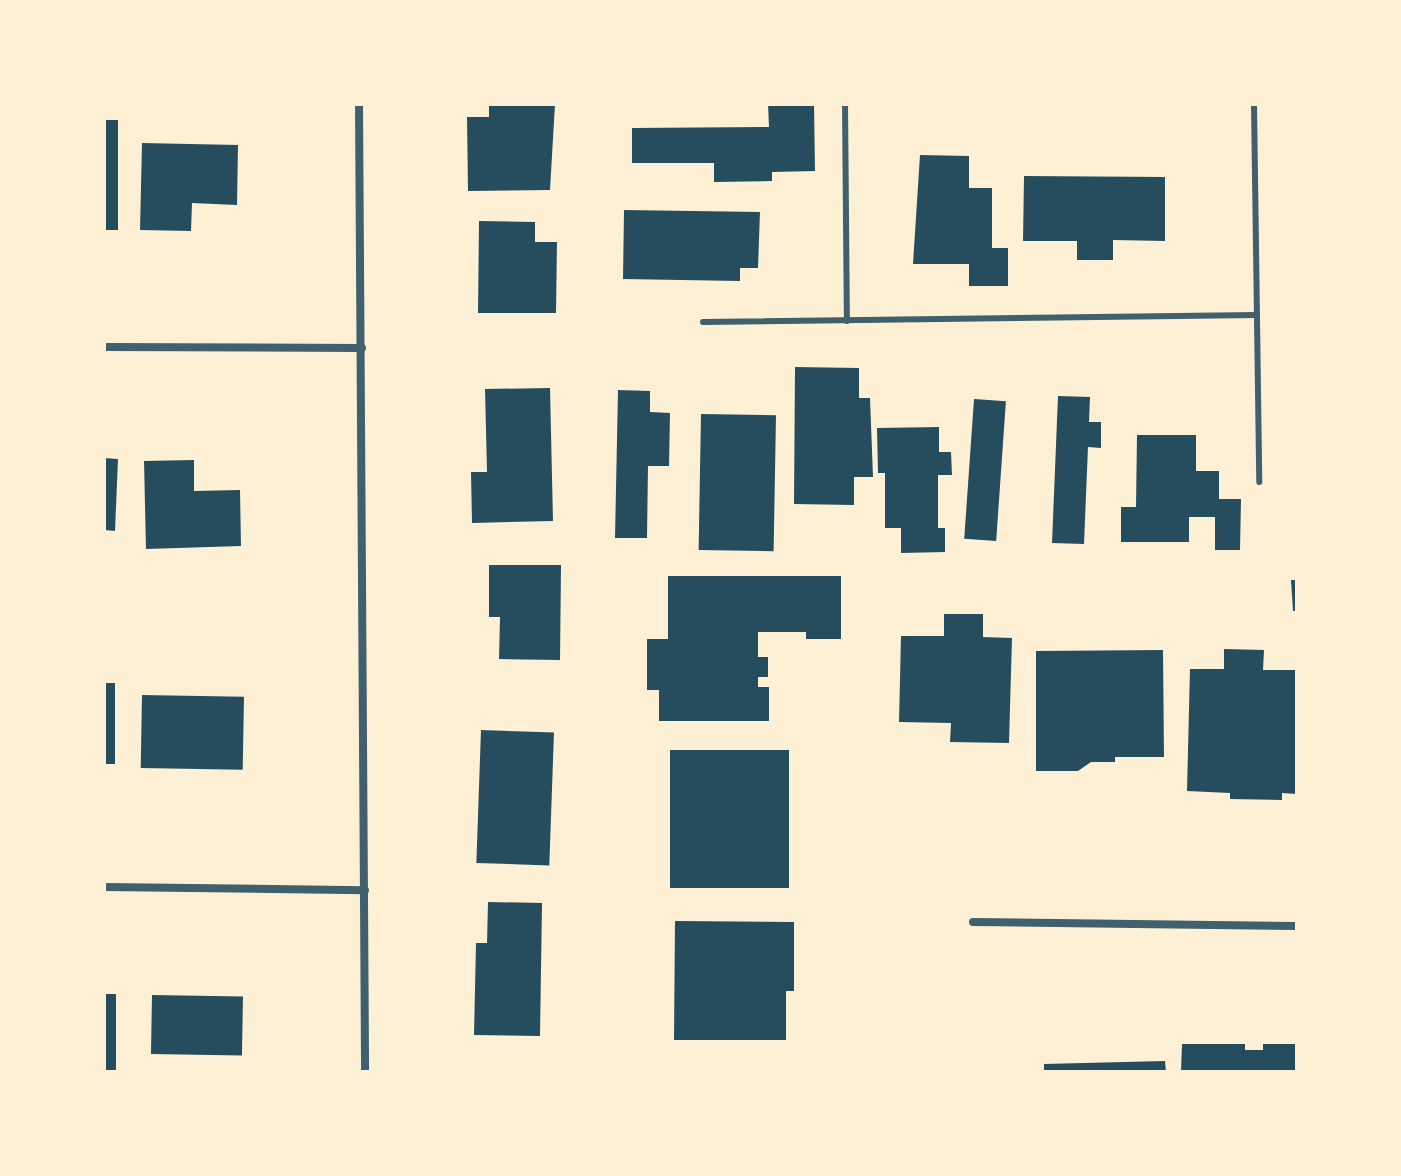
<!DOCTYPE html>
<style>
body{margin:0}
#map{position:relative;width:1401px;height:1176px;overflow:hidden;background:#fdf0d5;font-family:"IBM Plex Serif",serif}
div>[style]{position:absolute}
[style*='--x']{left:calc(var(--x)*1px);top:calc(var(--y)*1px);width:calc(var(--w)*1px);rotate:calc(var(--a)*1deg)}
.building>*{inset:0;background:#264d5e;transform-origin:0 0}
.service>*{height:6px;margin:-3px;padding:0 3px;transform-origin:3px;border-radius:3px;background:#3f606c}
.minor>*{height:8px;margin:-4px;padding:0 4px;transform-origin:4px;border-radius:4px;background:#3f606c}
span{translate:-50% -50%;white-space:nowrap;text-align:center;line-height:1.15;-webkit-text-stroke:7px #fdf0d5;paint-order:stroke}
.frame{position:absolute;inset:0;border:106px solid #fdf0d5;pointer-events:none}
</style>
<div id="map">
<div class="building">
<div style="clip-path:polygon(489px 104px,555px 104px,550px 190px,468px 191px,467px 117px,489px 117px)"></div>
<div style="clip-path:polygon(768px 104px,814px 104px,815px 171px,772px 172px,772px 181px,714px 182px,714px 163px,632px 163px,632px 128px,769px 127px)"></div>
<div style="left:104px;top:120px;width:14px;height:110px"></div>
<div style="clip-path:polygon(142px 143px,238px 145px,237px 205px,192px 203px,191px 231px,140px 230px)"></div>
<div style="clip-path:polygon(920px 155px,969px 156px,969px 188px,992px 188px,992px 248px,1008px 248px,1008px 286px,969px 286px,969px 264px,913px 264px)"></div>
<div style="clip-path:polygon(1024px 176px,1165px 177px,1165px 241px,1113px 240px,1113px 260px,1077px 260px,1077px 241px,1023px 241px)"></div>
<div style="clip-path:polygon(624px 210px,760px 212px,758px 268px,740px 268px,740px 281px,623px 279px)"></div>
<div style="clip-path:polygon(479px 221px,535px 222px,535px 242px,557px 242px,556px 313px,478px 313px)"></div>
<div style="clip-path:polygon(795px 367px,859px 368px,859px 398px,870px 398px,873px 477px,854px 477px,854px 505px,794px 504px)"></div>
<div style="clip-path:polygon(550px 388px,553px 521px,472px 523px,471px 472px,487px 472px,485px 389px)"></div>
<div style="clip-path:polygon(618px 390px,650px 391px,650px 412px,670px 413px,669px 466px,648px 466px,647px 538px,615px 538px)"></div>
<div style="clip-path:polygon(1058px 396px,1090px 397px,1089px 422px,1101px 422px,1101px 448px,1088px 447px,1084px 544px,1052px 543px)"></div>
<div style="left:974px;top:399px;width:32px;height:140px;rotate:4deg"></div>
<div style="left:701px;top:414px;width:75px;height:136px;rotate:1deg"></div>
<div style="clip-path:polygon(939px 427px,939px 452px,951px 452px,952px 475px,938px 475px,938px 528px,945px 528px,945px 552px,901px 553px,901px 528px,885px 528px,885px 473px,878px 473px,877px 428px)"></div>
<div style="clip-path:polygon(1137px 435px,1196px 435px,1196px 471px,1219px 471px,1219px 499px,1241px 499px,1240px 550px,1215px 550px,1215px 517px,1189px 517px,1189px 542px,1121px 542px,1121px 507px,1136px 507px)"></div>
<div style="clip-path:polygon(104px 458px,118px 459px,115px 531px,104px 530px)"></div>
<div style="clip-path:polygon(194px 460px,194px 491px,240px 490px,241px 546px,146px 549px,144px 461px)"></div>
<div style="clip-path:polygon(489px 565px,561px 565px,560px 660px,499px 659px,500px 617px,489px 617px)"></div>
<div style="clip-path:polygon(668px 576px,841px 576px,841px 639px,806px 639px,806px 632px,758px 632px,758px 657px,768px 657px,768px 677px,758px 677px,758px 687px,769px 687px,769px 721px,659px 721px,659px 690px,647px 690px,647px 639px,668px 639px)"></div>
<div style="clip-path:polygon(1291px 580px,1297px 580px,1297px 611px,1293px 611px)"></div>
<div style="clip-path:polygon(944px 614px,983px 614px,983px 637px,1012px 638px,1009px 743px,950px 742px,951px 723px,899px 722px,901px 636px,944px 636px)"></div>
<div style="clip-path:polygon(1224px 649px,1264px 650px,1263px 670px,1297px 670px,1297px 794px,1282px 793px,1282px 800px,1230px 799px,1230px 793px,1187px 791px,1190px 669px,1224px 669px)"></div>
<div style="clip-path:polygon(1163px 650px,1164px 757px,1115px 757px,1115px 762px,1091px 762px,1078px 771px,1036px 771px,1036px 651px)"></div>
<div style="left:104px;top:683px;width:11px;height:81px"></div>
<div style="left:142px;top:695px;width:102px;height:73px;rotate:1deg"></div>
<div style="left:481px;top:730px;width:73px;height:133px;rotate:2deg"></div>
<div style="left:670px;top:750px;width:119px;height:138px"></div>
<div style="clip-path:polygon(488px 902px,542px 903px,540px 1036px,474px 1035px,476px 943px,487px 943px)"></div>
<div style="clip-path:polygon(675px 921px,794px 922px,794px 991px,786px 991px,786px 1040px,674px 1040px)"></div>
<div style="left:104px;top:994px;width:12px;height:78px"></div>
<div style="left:152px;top:995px;width:91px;height:59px;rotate:1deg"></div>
<div style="clip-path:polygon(1182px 1044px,1245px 1044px,1245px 1050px,1263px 1050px,1263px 1044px,1297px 1044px,1297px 1072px,1181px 1072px)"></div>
<div style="clip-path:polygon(1165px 1061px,1166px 1072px,1044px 1072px,1044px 1064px)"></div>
</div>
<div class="service">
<div style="--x:845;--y:104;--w:217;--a:89.5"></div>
<div style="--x:1254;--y:104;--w:378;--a:89.2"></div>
<div style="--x:703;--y:322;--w:554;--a:-0.72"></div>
</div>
<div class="minor">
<div style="--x:359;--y:104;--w:968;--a:89.64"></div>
<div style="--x:104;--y:347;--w:258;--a:0.2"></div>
<div style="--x:104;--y:887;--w:261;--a:0.7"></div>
<div style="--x:973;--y:922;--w:324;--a:0.7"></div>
</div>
<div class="frame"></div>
</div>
